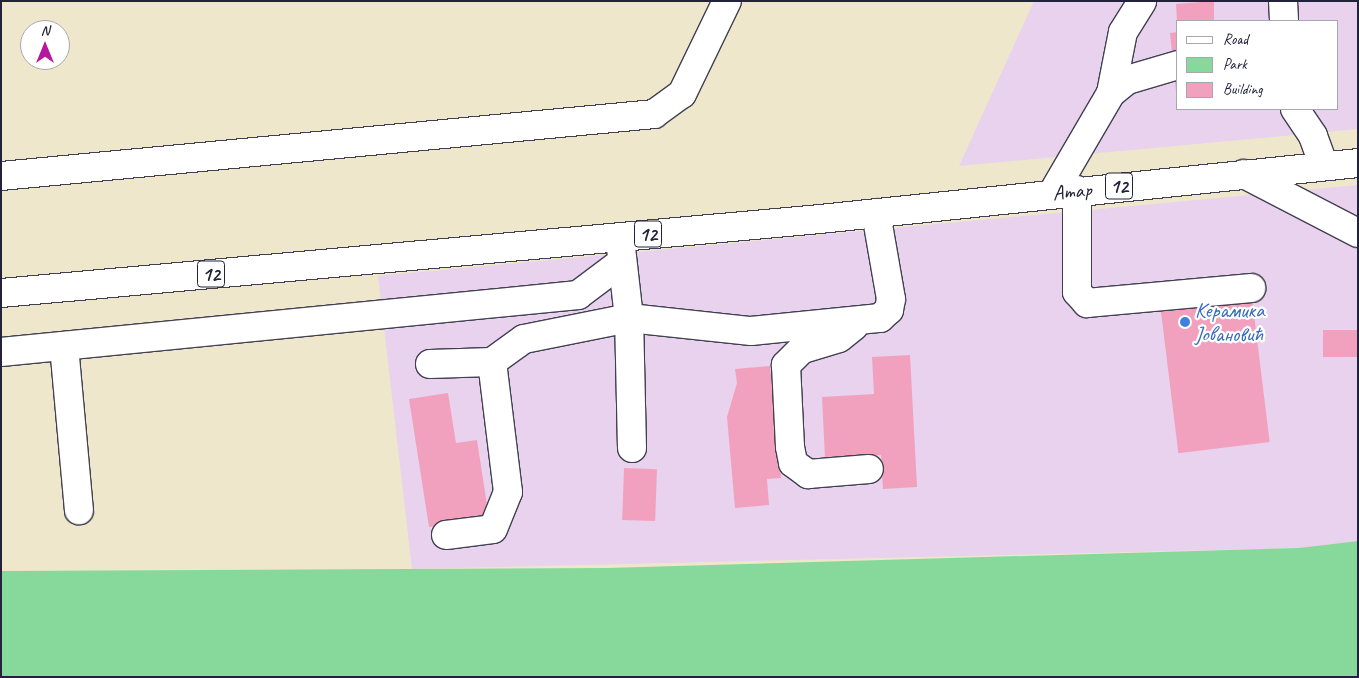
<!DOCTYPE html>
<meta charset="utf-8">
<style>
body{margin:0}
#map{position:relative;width:1359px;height:678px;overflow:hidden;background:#efe7cc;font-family:Caveat,sans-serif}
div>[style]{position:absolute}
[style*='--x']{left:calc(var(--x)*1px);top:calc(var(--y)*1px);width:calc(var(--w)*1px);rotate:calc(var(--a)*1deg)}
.built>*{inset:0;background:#e8d2ee}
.green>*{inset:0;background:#86d99a}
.building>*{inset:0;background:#f1a1be;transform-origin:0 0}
.roads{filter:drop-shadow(1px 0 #414051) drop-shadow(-1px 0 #414051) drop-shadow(0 1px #414051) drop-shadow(0 -1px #414051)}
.minor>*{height:28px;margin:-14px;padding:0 14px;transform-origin:14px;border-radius:14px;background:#fff}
.major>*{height:28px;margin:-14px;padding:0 14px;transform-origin:14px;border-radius:14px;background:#fff}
.dots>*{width:14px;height:14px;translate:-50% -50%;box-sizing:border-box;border:2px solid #fff;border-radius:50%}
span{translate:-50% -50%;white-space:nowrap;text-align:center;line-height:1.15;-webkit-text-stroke:4.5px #fff;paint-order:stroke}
.shield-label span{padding:1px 4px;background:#fff;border:1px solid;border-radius:4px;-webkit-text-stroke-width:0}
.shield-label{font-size:20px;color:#22223b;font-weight:700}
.street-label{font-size:21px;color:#22223b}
.shop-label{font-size:21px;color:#366cbe}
.left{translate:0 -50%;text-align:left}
.frame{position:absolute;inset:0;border:2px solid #22223b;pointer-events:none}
.legend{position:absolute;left:1176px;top:20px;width:162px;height:90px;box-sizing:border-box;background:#fff;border:1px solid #a7a7b1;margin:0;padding:6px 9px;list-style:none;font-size:15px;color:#22223b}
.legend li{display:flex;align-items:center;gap:10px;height:25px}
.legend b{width:25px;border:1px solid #a7a7b1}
.north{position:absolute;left:20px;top:20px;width:50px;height:50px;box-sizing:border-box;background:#fff;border:1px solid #a7a7b1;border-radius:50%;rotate:0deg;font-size:14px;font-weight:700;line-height:20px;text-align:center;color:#22223b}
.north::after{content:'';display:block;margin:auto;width:18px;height:22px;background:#b5179e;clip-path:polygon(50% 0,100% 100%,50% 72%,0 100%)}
</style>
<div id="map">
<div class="built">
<div style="clip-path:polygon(evenodd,1034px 1px,1358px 1px,1358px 129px,959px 166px,1034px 1px,1178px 21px,1338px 21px,1338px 109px,1178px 109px,1178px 21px)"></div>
<div style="clip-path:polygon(1358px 185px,1358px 541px,1299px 548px,412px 569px,378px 276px)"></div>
</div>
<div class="green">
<div style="clip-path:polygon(1358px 541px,1358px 677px,1px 677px,1px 571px,607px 568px,1299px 548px)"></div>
</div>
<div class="building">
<div style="clip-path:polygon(1214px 1px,1214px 21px,1177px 21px,1176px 4px)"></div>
<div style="clip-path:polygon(1178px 32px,1178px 90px,1176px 91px,1170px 33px)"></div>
<div style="left:1252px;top:298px;width:145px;height:92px;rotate:83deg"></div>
<div style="left:1358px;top:330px;width:27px;height:35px;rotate:90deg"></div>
<div style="clip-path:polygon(910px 355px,917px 487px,883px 489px,881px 455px,825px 458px,822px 397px,874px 394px,872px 357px)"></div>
<div style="clip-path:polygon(770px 366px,781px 478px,767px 479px,769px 505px,735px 508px,727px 417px,737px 383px,735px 369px)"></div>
<div style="clip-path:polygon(448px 393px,456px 443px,477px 440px,489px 518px,429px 527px,409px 399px)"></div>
<div style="left:624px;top:468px;width:33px;height:52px;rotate:2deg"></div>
</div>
<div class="roads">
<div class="minor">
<div style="--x:1283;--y:1;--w:20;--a:87"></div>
<div style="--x:1111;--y:93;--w:62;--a:-78.9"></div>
<div style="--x:1123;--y:32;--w:36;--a:-58"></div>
<div style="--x:1295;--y:109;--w:32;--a:56"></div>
<div style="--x:1313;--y:136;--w:32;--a:70"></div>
<div style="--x:1244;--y:174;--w:128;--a:27.4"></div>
<div style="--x:1;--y:176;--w:656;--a:-5.42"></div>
<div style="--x:654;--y:114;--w:34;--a:-36"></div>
<div style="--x:682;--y:94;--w:103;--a:-64.2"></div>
<div style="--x:1077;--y:190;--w:102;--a:90"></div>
<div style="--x:1077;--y:292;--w:15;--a:48"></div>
<div style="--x:1087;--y:303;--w:165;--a:-5.2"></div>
<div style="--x:1052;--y:194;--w:117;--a:-59.7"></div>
<div style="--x:1111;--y:93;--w:21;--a:-39"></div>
<div style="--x:1127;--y:80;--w:53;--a:-16.4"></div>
<div style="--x:854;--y:326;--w:19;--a:141"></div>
<div style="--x:839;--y:338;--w:39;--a:163"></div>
<div style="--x:802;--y:349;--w:23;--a:135"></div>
<div style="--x:786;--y:365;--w:82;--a:87.2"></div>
<div style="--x:790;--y:447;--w:16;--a:79"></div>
<div style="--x:793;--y:463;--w:19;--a:36"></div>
<div style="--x:808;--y:474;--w:61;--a:-4.7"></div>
<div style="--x:64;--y:346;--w:165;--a:84.8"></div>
<div style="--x:1;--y:352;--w:580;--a:-5.64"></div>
<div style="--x:578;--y:295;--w:55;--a:-36.9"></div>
<div style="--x:430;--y:364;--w:62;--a:-1.8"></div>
<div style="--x:492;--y:362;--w:39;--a:-36"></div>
<div style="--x:524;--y:339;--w:107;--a:-11.3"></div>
<div style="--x:629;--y:318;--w:70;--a:-96.5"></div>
<div style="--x:632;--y:448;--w:130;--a:-91.3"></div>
<div style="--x:629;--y:318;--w:123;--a:6.1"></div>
<div style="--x:751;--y:331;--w:130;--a:-5.8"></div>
<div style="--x:880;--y:318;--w:12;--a:-42"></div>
<div style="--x:889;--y:310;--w:11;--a:-80"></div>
<div style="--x:891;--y:299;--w:87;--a:-99.9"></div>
<div style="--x:446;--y:535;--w:47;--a:-7.3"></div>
<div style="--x:493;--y:529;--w:40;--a:-68"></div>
<div style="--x:508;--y:492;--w:131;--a:-97"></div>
</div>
<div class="major">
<div style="--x:1;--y:293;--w:822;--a:-5.16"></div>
<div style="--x:820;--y:219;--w:541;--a:-5.94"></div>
</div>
</div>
<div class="dots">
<div style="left:1185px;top:322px;background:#3f7fe0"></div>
</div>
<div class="shield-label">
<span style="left:1119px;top:186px">12</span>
<span style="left:648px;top:234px">12</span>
<span style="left:211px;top:274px">12</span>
</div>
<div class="street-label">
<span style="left:1072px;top:191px;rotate:-6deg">Атар</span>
</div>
<div class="shop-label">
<span class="left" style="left:1195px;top:322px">Керамика<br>Јовановић</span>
</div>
<div class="frame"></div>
<ul class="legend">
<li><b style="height:6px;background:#fff"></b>Road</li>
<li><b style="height:14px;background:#86d99a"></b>Park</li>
<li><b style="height:14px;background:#f1a1be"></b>Building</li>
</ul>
<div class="north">N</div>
</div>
